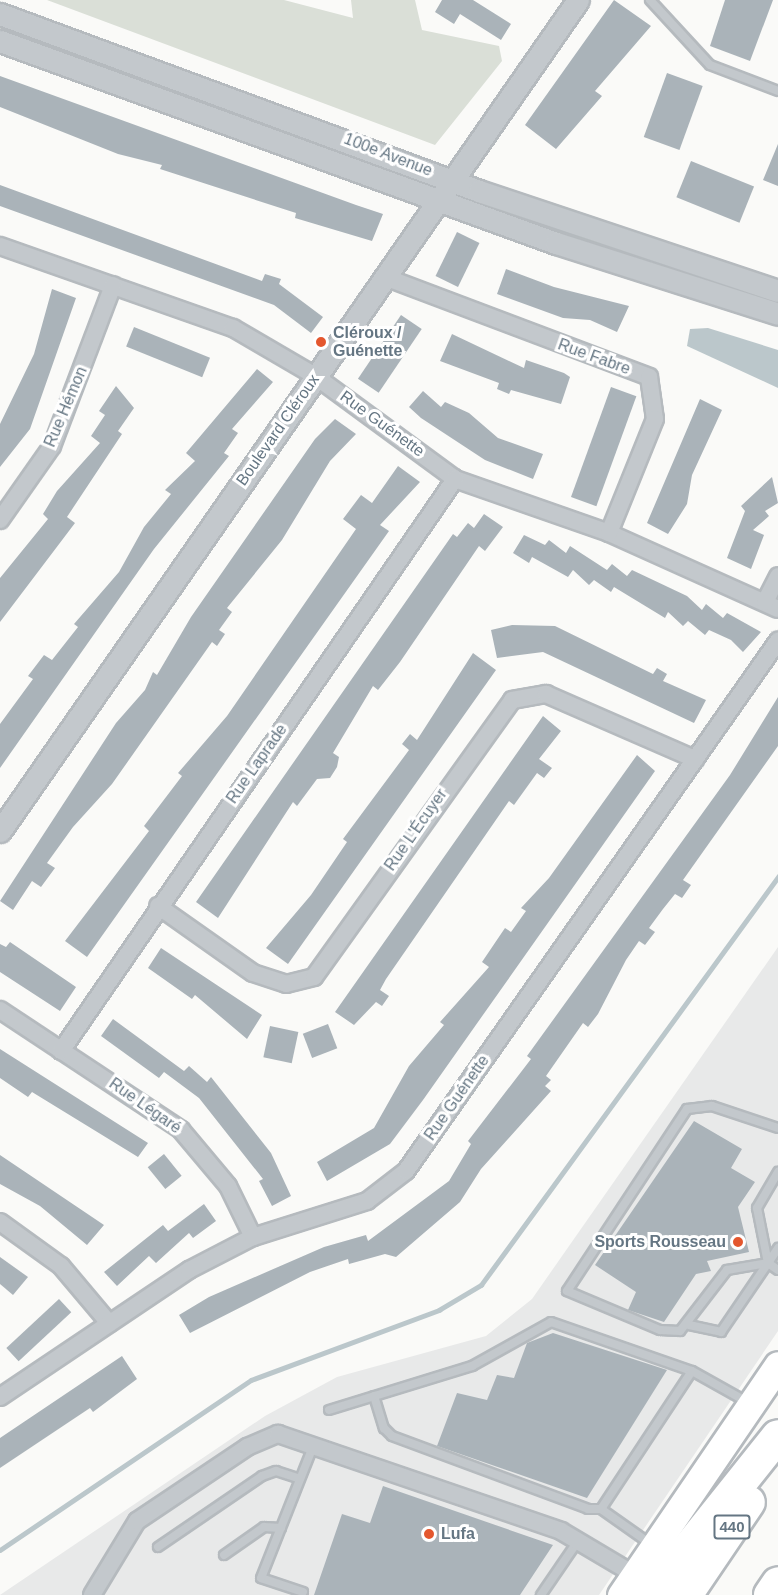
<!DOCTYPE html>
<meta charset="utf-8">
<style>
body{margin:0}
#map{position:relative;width:778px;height:1595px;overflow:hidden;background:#fafaf8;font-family:Helvetica,sans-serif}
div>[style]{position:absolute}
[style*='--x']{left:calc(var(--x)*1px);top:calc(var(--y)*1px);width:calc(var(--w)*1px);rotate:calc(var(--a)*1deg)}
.built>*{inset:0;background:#e8e9e9}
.green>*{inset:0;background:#dadfd7}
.water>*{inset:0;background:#bbc7cb}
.stream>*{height:4.5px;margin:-2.25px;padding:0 2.25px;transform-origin:2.25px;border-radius:2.25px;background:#bbc7cb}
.building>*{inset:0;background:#aab3b9;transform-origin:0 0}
.roads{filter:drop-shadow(2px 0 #b5babe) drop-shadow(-2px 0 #b5babe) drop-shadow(0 2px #b5babe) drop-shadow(0 -2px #b5babe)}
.service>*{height:8px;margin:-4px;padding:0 4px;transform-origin:4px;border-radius:4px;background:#c3c8cc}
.minor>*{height:16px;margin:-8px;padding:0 8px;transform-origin:8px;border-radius:8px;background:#c3c8cc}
.tertiary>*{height:21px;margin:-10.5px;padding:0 10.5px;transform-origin:10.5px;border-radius:10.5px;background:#c3c8cc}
.primary>*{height:27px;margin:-13.5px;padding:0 13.5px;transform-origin:13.5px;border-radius:13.5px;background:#fff}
.motorway>*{height:32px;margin:-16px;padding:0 16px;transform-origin:16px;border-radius:16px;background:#fff}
.dots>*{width:16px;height:16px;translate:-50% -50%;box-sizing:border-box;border:3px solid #fff;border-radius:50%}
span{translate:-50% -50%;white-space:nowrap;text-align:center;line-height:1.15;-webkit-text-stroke:6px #fff;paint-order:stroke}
.shield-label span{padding:2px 4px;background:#fff;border:2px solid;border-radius:4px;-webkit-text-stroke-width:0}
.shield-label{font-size:15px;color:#657683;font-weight:700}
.street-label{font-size:16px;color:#657683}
.poi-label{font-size:16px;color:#657683;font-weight:700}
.left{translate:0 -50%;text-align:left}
.right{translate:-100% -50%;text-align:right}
</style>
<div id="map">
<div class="built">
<div style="clip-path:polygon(778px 947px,778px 1331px,599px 1595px,0 1595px,265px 1416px,337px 1377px,486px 1336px,532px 1299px)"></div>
</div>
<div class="green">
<div style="clip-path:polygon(47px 0,284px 0,353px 18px,351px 0,415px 0,422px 30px,499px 46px,502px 61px,435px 145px)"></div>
<div style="clip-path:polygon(0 22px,325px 143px,260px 127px,0 33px)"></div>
<div style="clip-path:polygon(608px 249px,778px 297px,778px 308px)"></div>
</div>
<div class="water">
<div style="clip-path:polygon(708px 328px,778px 350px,778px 388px,687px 346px,690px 329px)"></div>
</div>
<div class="stream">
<div style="--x:0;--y:1550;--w:303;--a:-34.1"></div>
<div style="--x:251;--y:1380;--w:201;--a:-20.4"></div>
<div style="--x:439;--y:1310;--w:49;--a:-30.8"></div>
<div style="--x:481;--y:1285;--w:505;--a:-53.95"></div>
</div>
<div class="building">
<div style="clip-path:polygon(442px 0,473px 0,511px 24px,501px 40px,460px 14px,454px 24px,435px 12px)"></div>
<div style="clip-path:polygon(614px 0,651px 26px,595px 91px,602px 96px,556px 149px,525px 125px)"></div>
<div style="clip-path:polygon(725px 0,773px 0,750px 61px,710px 46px)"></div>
<div style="left:667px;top:73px;width:38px;height:68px;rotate:20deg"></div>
<div style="clip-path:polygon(0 76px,356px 205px,383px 214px,372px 241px,295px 218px,296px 213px,160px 169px,162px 165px,118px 154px,0 107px)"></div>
<div style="clip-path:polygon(778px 144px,778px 186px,763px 180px)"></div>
<div style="left:691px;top:161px;width:68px;height:39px;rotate:22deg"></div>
<div style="clip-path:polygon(0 185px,262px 281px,265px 274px,281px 279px,279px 284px,323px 317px,311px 333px,274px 305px,0 206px)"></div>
<div style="left:457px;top:232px;width:25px;height:49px;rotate:26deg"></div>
<div style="clip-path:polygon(506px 269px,554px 287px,629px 306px,617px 332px,590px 320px,563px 318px,497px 294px)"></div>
<div style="clip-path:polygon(52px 289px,76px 298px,30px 429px,0 467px,0 424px,34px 354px)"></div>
<div style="left:401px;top:315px;width:25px;height:77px;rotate:34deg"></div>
<div style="left:134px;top:327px;width:82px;height:21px;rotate:22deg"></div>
<div style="clip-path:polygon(452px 334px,524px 368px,526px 360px,564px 373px,570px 377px,561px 404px,511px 390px,509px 394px,497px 389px,499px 383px,440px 361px)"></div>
<div style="clip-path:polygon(257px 369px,273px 382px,232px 429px,238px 433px,224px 453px,229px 456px,154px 549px,0 768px,0 724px,33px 679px,28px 676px,44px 655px,52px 660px,78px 627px,74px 624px,119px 572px,144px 527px,171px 494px,165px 490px,195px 461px,186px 453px)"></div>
<div style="clip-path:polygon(116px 386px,134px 408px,118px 431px,122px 434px,67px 517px,75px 523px,0 622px,0 578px,48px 519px,43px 514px,57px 491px,100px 443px,91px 436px,105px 415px,99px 411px)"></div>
<div style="left:611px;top:387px;width:27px;height:117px;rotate:20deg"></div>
<div style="clip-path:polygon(423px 391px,441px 407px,445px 402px,469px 413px,498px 438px,543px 454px,533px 479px,485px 460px,421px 418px,409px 407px)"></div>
<div style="clip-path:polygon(700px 399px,722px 410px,692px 475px,687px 504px,668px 534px,647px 523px)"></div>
<div style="clip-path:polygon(335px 419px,356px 434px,330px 461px,282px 540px,227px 608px,232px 612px,219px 630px,225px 634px,217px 646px,212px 642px,112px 784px,73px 827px,47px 863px,55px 868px,41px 887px,32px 881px,13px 910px,0 901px,116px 723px,145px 690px,153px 672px,157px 675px,191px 617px,315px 439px)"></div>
<div style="clip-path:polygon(398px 466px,420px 482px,380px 525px,389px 531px,87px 957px,65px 941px,149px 831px,144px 826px,182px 776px,178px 773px,227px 716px,356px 529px,343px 519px,361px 495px,372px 503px)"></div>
<div style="clip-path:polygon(772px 477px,778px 503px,765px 511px,769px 516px,753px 530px,764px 535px,751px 569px,727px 558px,745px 511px,741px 506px)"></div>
<div style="clip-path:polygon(484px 514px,503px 527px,485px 551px,479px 546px,400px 662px,378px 690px,373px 686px,333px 753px,339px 757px,337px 767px,330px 778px,317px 779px,297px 806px,293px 802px,218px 918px,196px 902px,453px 534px,457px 537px,468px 523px,474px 528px)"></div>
<div style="clip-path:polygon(524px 535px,545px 545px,549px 540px,566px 553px,570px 546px,607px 570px,612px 564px,627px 576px,632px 570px,687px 596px,702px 610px,706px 604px,723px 618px,727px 613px,761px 632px,743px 652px,731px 640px,709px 630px,705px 635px,688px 621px,683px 626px,668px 612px,665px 618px,614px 587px,611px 592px,594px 580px,589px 585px,573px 570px,568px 577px,532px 557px,529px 563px,513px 553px)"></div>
<div style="clip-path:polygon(512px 625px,555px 626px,653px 674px,657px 668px,667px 674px,663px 681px,706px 700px,694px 723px,543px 652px,497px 658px,491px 630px)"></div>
<div style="clip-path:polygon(473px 653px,496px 670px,288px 964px,266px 948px,311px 895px,347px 842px,343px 839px,409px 750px,402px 744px,410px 734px,417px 740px)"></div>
<div style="clip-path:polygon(778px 697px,778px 746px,683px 880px,691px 885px,682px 898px,675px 894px,663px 909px,649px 928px,655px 932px,645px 945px,639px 941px,626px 960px,598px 1014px,588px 1027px,583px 1023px,546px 1076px,551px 1080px,545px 1086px,551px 1091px,481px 1169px,460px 1202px,396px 1257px,385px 1254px,349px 1264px,348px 1259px,310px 1272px,190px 1333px,179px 1315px,209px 1297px,324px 1247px,366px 1235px,368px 1241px,449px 1181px,471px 1144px,468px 1141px,531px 1059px,527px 1056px,730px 775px)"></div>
<div style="clip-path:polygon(543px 716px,561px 731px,539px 759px,552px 768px,544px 778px,537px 773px,514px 805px,509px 801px,386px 979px,380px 990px,389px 996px,382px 1006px,376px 1002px,354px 1025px,335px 1012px)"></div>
<div style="clip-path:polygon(637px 755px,655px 771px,423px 1100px,390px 1144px,327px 1181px,317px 1162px,374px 1128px,409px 1066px,444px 1025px,440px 1022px,489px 967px,482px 962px,505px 928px,511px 932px,526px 911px,521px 908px,549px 878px)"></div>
<div style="clip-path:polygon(10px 942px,76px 987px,60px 1011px,0 972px,0 944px,6px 947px)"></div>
<div style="clip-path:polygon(161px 948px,262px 1015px,247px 1039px,195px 995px,192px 999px,148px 968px)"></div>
<div style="clip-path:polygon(113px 1019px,184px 1071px,189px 1066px,207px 1082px,211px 1077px,271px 1153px,291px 1196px,272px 1206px,259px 1181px,263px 1179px,199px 1098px,164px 1072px,159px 1078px,101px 1036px)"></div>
<div style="left:328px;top:1024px;width:26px;height:27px;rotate:69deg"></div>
<div style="left:270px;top:1026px;width:29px;height:32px;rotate:12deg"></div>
<div style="clip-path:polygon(0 1049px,148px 1143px,138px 1157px,32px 1092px,28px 1097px,0 1078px)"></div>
<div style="clip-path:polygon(694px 1121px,742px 1149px,731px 1168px,755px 1182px,738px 1207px,749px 1252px,707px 1261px,711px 1271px,696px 1274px,664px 1322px,628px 1310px,636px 1292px,595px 1265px)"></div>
<div style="left:164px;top:1154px;width:28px;height:21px;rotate:51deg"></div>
<div style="clip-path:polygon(0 1155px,104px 1225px,87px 1245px,40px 1206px,0 1184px)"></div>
<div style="clip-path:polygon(204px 1204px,216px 1221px,193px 1238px,189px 1233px,156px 1263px,149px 1256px,117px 1286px,104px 1272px,163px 1225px,168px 1231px)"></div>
<div style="clip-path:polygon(0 1257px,28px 1277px,13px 1295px,0 1284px)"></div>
<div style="left:59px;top:1299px;width:18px;height:72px;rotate:47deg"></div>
<div style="clip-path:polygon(553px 1333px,667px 1370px,587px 1498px,437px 1446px,457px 1393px,487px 1400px,497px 1375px,514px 1378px,527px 1343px)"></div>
<div style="clip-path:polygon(122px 1356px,137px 1379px,93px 1412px,90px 1408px,0 1468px,0 1438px)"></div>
<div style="clip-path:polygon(383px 1486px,553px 1545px,520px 1595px,314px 1595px,342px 1514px,370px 1523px)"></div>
</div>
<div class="roads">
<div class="service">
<div style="--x:650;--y:0;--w:88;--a:47.3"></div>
<div style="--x:710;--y:65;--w:73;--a:20.9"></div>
<div style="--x:778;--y:1128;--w:70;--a:-161.6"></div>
<div style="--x:712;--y:1106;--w:25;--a:173"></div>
<div style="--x:687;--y:1109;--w:218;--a:123.4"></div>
<div style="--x:567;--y:1291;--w:101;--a:22.8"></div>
<div style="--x:660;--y:1330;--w:20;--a:3"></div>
<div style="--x:680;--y:1331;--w:77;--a:-52.4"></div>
<div style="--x:727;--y:1270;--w:42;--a:-9.7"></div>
<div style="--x:768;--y:1263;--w:56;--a:-101.3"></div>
<div style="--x:757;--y:1208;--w:42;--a:-59.7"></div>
<div style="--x:768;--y:1263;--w:12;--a:35"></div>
<div style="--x:689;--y:1325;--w:33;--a:12"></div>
<div style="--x:721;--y:1332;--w:102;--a:-55.8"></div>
<div style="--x:374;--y:1396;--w:34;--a:73"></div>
<div style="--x:384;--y:1428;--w:11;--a:45"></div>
<div style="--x:392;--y:1436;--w:209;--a:20.4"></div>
<div style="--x:588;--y:1509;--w:13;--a:0"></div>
<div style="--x:329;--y:1410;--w:150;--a:-17.1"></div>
<div style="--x:472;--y:1366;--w:90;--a:-29.1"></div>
<div style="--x:551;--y:1322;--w:149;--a:19.2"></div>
<div style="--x:652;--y:1545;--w:62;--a:-144.8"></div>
<div style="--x:601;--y:1509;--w:165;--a:-56.6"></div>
<div style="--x:692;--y:1371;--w:65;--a:29.3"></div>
<div style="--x:158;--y:1547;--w:126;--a:-34.3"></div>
<div style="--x:262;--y:1476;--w:15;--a:-20"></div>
<div style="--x:276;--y:1471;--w:25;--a:18"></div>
<div style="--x:224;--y:1555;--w:49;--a:-35"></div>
<div style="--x:264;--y:1527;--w:17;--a:3"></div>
<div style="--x:303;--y:1592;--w:44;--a:-161.6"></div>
<div style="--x:261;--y:1578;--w:144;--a:-68.4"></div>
<div style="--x:541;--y:1595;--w:65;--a:-55.6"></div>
</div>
<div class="minor">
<div style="--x:0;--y:246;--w:247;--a:19.4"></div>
<div style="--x:233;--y:328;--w:95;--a:30.3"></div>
<div style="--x:315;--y:376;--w:174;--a:36.3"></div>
<div style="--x:455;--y:479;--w:163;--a:19.3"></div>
<div style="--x:609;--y:533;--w:185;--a:24.2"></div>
<div style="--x:385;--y:277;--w:282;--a:20.7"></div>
<div style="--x:649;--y:377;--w:42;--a:81.9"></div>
<div style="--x:655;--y:419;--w:123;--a:112"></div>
<div style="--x:0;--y:520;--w:90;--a:-54.9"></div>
<div style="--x:52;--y:446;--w:172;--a:-69.2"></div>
<div style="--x:765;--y:602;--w:29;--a:-63"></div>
<div style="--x:158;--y:906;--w:116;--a:35.2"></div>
<div style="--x:253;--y:973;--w:35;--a:18"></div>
<div style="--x:286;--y:984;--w:29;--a:-14"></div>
<div style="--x:314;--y:977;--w:340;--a:-54.4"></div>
<div style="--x:512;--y:700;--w:35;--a:-10"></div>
<div style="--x:546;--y:694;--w:163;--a:23.6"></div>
<div style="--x:0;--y:1010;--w:217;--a:33.5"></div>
<div style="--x:181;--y:1130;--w:73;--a:50"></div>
<div style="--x:228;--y:1186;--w:57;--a:63.9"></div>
<div style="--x:61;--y:1051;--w:695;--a:-55.44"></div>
<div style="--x:0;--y:1222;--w:75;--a:35.8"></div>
<div style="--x:61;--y:1266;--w:75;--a:49.9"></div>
<div style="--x:0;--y:1397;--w:228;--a:-33.9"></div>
<div style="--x:189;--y:1270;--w:72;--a:-27.3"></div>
<div style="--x:253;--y:1237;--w:120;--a:-17.5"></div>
<div style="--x:367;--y:1201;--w:49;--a:-37.6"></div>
<div style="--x:406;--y:1171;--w:648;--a:-54.94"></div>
<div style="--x:92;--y:1595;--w:87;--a:-58.7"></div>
<div style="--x:137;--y:1521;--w:133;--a:-33.9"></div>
<div style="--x:247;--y:1447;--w:34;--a:-23"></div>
<div style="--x:278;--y:1434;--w:299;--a:18.9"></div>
<div style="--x:561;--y:1531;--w:86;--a:30.7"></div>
</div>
<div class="tertiary">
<div style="--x:0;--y:14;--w:511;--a:20.28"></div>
<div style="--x:479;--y:191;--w:315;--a:18.5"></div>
<div style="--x:0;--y:41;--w:592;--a:19.97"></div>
<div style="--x:556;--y:243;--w:233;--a:17.7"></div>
<div style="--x:0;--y:831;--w:1012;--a:-55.18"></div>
</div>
<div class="primary">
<div style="--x:621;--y:1595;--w:278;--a:-55.7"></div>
</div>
<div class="motorway">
<div style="--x:651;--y:1595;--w:203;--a:-51.4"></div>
<div style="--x:686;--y:1595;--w:112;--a:-55.9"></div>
<div style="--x:770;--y:1595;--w:14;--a:-56"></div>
</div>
</div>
<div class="dots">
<div style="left:321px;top:342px;background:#e4572e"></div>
<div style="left:738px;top:1242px;background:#e4572e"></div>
<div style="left:429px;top:1534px;background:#e4572e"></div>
</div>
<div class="shield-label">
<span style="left:732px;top:1527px">440</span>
</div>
<div class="street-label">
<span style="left:388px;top:155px;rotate:21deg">100e Avenue</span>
<span style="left:594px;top:357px;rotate:20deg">Rue Fabre</span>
<span style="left:66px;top:407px;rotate:-67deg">Rue Hémon</span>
<span style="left:382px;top:424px;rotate:36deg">Rue Guénette</span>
<span style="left:278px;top:430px;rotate:-55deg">Boulevard Cléroux</span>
<span style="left:257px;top:764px;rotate:-55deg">Rue Laprade</span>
<span style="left:416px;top:830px;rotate:-55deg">Rue L'Écuyer</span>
<span style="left:457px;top:1098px;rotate:-55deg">Rue Guénette</span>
<span style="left:145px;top:1106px;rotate:35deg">Rue Légaré</span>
</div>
<div class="poi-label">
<span class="left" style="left:333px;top:342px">Cléroux /<br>Guénette</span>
<span class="right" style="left:726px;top:1242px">Sports Rousseau</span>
<span class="left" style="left:441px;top:1534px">Lufa</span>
</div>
</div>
